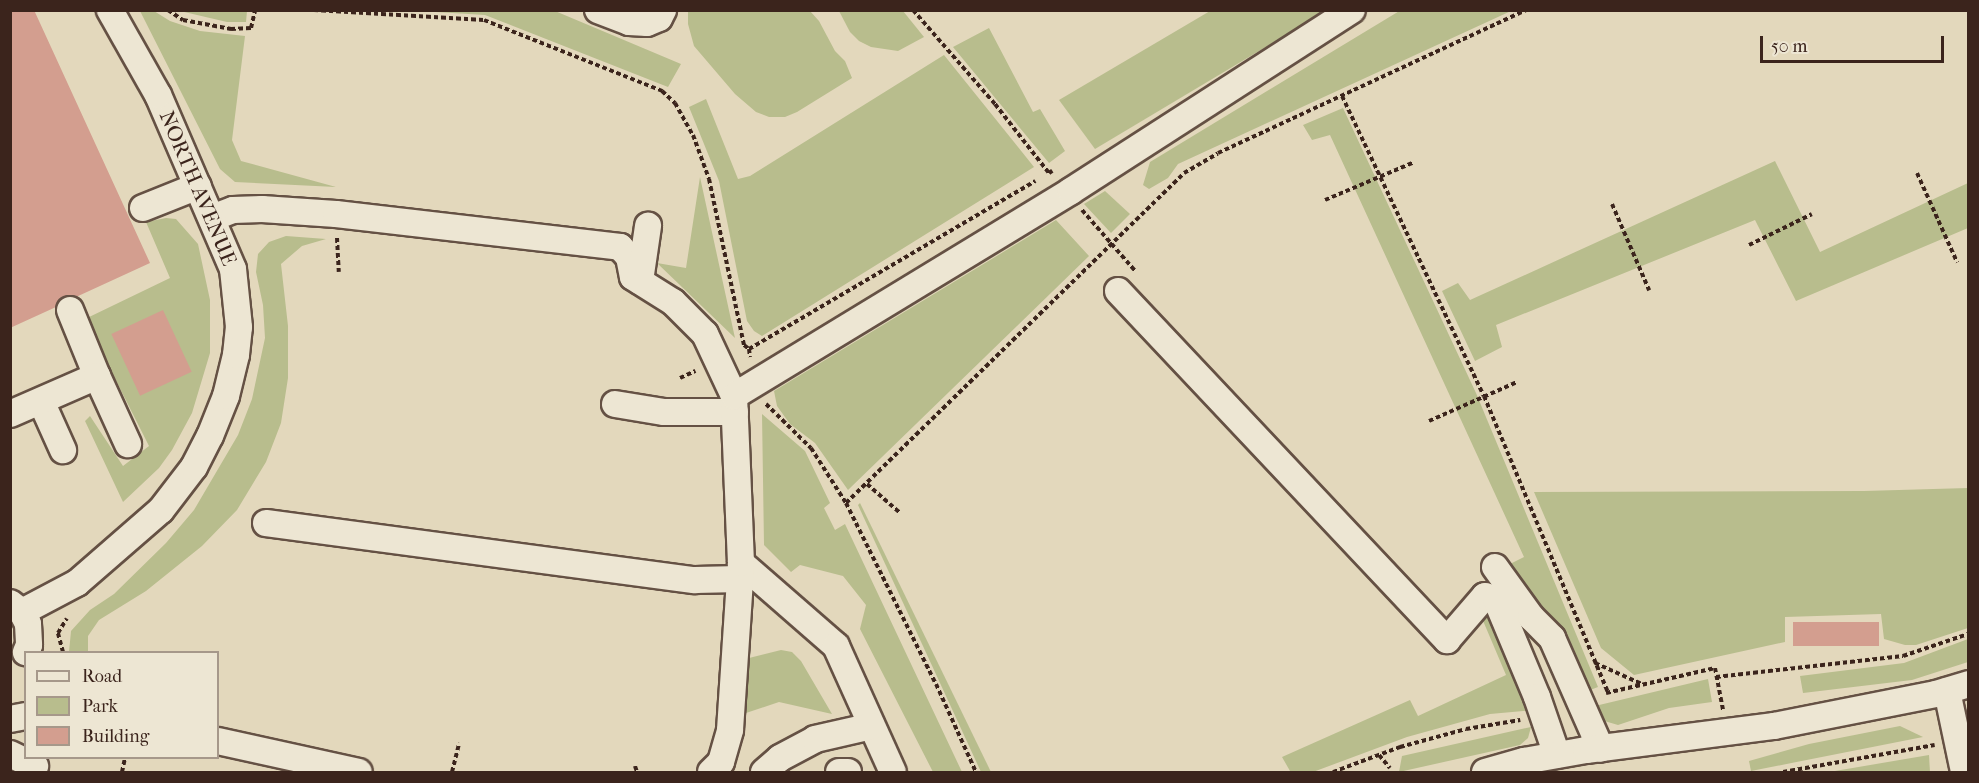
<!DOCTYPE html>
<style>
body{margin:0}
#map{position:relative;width:1979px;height:783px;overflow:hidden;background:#e3d8bc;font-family:"IM FELL French Canon",serif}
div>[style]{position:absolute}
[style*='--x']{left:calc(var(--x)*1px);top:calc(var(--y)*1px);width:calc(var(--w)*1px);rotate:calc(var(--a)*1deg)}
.green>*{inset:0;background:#b8bd8d}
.building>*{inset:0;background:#d39e8f;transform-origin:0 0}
.path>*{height:4px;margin-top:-2px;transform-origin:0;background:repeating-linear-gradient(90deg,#3b241c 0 4.5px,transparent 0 7.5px)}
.roads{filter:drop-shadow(2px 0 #655144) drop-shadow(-2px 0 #655144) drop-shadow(0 2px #655144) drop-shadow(0 -2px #655144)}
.minor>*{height:26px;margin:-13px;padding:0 13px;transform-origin:13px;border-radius:13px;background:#ede6d3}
span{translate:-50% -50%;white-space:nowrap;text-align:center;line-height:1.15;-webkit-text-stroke:5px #ede6d3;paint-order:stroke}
.street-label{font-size:21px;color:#3b241c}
.frame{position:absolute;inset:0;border:12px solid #3b241c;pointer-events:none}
.legend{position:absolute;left:24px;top:651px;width:195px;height:108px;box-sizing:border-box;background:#ede6d3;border:2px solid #a6988a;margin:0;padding:8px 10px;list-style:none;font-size:18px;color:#3b241c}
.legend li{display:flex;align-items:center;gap:12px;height:30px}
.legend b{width:30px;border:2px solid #a6988a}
.scale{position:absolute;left:1760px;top:36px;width:184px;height:27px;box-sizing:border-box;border:3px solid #3b241c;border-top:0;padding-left:8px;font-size:18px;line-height:21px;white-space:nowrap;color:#3b241c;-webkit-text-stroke:4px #ede6d3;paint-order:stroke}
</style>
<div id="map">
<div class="green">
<div style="clip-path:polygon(1401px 10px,1511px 11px,1178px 164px,1168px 178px,1149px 189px,1143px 185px,1150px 162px)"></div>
<div style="clip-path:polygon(140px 11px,154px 11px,170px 21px,200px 31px,245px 36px,232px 140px,241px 161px,336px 187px,235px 182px,220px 169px)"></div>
<div style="clip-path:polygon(180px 11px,247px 11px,246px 22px,227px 22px)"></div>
<div style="clip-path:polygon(419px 11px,555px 11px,681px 64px,668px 87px,485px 15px)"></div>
<div style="clip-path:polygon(688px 11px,810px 11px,819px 21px,835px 51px,845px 61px,852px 78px,797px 112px,785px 117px,769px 117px,756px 112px,735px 94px,694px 46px,688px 24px)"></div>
<div style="clip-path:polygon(839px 11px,903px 11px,924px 37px,898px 51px,871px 47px,859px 41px,850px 32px)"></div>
<div style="clip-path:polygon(1210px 11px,1326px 11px,1095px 149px,1059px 100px)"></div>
<div style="clip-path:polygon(989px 28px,1033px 112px,1040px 109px,1065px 151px,1049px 163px,953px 47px)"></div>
<div style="clip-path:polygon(944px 55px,1034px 167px,762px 336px,754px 331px,747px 321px,719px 181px,689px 107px,706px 99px,738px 179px,750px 176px)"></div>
<div style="clip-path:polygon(1343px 108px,1476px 393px,1598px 687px,1585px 692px,1559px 627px,1506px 566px,1524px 557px,1330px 135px,1312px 140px,1303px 125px)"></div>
<div style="clip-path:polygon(1775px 161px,1820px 252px,1968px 183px,1968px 228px,1796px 301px,1755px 220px,1496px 325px,1502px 347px,1475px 361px,1442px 291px,1458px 283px,1470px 300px)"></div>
<div style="clip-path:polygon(700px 177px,735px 338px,657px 263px,686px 268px)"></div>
<div style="clip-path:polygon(1105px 191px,1130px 214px,1111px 233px,1084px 204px)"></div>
<div style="clip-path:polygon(166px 218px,176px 219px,198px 244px,210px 300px,210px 353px,192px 413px,172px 450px,159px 468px,123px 502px,85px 421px,90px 416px,123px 466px,149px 446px,85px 319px,170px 278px,146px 222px)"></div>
<div style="clip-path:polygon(1056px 220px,1089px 256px,848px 490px,815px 443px,790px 424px,777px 406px,774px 391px)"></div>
<div style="clip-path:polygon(286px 236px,326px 239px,302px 246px,281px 264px,288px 326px,288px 378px,281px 423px,266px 462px,237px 510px,202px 546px,146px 591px,99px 620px,88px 636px,88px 652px,69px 652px,71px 631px,90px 610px,114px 594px,166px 543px,194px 510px,238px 435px,252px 399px,265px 338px,263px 305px,256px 272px,258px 254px,269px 242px)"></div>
<div style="clip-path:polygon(762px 414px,805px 451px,830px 503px,824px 508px,835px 530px,845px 524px,962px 772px,933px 772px,860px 629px,866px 605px,843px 576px,800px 565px,791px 572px,764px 545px)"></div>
<div style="clip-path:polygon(1968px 488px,1968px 628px,1916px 645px,1905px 645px,1884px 639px,1881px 614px,1785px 617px,1785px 642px,1634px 675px,1601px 648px,1534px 492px,1864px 491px)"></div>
<div style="clip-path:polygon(860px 503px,991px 772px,981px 772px,858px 505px)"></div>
<div style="clip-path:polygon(1491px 610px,1533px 710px,1490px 714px,1407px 737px,1313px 772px,1287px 772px,1290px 771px,1282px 757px,1410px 700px,1418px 716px,1506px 675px,1481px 616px)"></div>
<div style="clip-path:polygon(1968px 639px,1968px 662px,1912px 680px,1803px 693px,1800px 676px,1904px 663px)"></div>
<div style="clip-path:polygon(781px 650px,792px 652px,801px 661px,832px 714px,779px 702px,746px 713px,749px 658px)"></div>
<div style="clip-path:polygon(1708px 679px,1712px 702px,1669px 708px,1618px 725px,1601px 720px,1595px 706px)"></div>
<div style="clip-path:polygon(1900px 726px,1923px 737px,1751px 771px,1749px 761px,1809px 744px)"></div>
<div style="clip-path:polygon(1531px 727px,1528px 738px,1520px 745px,1399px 772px,1402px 756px)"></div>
<div style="clip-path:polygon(1929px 755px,1930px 772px,1829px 772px)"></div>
</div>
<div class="building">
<div style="clip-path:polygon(10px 10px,34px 10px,150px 263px,76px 297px,64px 296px,56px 307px,10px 328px)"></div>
<div style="left:163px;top:310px;width:68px;height:57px;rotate:65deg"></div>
<div style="left:1879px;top:622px;width:24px;height:86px;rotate:90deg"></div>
</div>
<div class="path">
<div style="--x:168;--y:10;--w:18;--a:34"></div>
<div style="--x:183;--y:20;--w:49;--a:10.6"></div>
<div style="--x:231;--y:29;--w:20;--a:-3"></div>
<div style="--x:251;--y:28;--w:18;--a:-77"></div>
<div style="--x:314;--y:10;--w:170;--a:3.4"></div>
<div style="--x:484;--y:20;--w:192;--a:21.7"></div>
<div style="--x:662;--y:91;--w:18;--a:43"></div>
<div style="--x:675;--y:103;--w:37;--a:61"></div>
<div style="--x:693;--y:135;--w:47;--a:70"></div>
<div style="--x:709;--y:179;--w:170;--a:78.1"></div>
<div style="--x:744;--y:345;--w:6;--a:39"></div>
<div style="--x:749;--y:349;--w:8;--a:83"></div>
<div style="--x:913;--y:10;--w:125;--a:48.9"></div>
<div style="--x:995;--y:104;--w:88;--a:52"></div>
<div style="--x:1049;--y:173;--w:4;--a:-34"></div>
<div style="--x:1342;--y:96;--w:332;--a:64.7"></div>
<div style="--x:1484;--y:396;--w:321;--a:67.3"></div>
<div style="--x:1917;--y:173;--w:98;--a:65.8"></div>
<div style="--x:1325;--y:200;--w:95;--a:-23"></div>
<div style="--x:1612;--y:204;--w:94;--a:66.7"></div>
<div style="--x:1082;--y:210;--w:82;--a:48.9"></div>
<div style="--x:337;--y:238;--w:34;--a:87"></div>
<div style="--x:1749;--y:245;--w:70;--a:-26.2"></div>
<div style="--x:749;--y:349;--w:332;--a:-30.4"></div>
<div style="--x:680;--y:378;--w:17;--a:-25"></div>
<div style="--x:766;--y:404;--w:63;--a:44.4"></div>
<div style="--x:811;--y:448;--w:65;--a:57.5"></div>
<div style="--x:846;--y:503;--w:202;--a:63.6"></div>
<div style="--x:936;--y:684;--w:97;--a:65.6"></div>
<div style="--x:1429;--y:421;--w:96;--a:-23.9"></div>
<div style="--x:867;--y:484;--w:43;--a:41.2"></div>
<div style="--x:846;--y:503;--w:472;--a:-44.3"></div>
<div style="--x:1184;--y:173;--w:39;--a:-30"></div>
<div style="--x:1218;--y:153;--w:340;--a:-24.9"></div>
<div style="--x:63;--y:652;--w:20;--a:-105"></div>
<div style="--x:58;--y:633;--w:17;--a:-59"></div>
<div style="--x:1595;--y:663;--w:51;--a:24.1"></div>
<div style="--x:1716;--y:677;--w:188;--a:-6.4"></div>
<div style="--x:1903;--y:656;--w:69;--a:-18.7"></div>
<div style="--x:1606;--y:693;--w:112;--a:-12.9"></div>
<div style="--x:1715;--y:668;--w:43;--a:79.2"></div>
<div style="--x:1379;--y:755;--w:17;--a:50"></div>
<div style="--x:635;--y:766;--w:6;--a:72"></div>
<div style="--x:122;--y:772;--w:14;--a:-78"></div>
<div style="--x:452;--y:772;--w:30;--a:-76"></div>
<div style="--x:1333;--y:772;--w:72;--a:-20.5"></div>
<div style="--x:1400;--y:747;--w:68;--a:-15.3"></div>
<div style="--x:1466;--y:729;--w:55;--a:-9.5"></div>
<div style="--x:1783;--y:772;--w:154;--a:-10.1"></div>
</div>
<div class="roads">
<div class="minor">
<div style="--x:598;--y:10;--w:33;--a:21"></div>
<div style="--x:629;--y:22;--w:18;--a:3"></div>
<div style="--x:647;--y:23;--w:13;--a:-23"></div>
<div style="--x:659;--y:18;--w:9;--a:-63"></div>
<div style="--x:143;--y:208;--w:59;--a:-21.8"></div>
<div style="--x:212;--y:218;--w:22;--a:-21"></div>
<div style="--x:233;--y:210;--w:29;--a:-2"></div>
<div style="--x:262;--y:209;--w:74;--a:3.9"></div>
<div style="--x:336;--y:214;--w:286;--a:6.6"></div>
<div style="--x:620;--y:247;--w:13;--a:48"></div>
<div style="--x:629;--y:257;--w:20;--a:79"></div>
<div style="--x:633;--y:277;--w:47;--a:32"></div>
<div style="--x:673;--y:302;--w:45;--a:45"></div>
<div style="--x:705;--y:334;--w:68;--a:64.9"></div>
<div style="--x:640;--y:281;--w:56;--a:-81.7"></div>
<div style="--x:1118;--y:291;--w:480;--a:46.7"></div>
<div style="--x:1447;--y:640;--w:58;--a:-49.2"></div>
<div style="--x:1485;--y:596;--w:11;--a:15"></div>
<div style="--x:1496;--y:599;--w:106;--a:67.3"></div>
<div style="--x:1537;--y:697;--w:61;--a:71"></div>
<div style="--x:70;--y:310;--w:71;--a:67.8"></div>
<div style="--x:41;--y:401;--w:54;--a:65.8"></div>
<div style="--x:615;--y:404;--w:50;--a:9.3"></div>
<div style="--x:664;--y:412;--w:71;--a:0"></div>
<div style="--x:10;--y:414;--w:95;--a:-23.6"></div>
<div style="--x:97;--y:376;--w:75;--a:65.5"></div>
<div style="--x:266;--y:523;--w:433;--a:7.6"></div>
<div style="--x:695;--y:580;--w:45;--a:-1.3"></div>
<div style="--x:741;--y:563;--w:126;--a:41.1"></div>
<div style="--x:836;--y:646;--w:138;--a:65.7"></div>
<div style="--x:1495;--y:567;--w:62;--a:54.2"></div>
<div style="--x:1531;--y:617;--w:30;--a:45"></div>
<div style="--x:1552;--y:638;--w:121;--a:66.2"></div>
<div style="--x:10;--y:603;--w:15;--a:37"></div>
<div style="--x:22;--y:612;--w:13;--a:63"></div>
<div style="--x:28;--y:624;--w:21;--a:87"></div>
<div style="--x:29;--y:645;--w:8;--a:113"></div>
<div style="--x:22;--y:612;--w:62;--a:-27.8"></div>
<div style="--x:77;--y:583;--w:111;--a:-41"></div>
<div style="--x:161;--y:510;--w:54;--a:-52.5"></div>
<div style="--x:194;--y:467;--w:35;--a:-63"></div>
<div style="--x:210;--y:436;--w:43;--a:-68.2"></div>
<div style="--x:226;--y:396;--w:42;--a:-76.3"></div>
<div style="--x:236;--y:355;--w:28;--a:-84"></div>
<div style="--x:239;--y:327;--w:58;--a:-95.9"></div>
<div style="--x:233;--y:269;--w:189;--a:-113.3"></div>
<div style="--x:158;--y:95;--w:98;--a:-119.5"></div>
<div style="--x:1947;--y:691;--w:83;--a:78.1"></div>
<div style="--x:10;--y:719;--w:16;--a:-11"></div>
<div style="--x:218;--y:741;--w:144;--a:12.4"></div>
<div style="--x:10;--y:754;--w:28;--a:26"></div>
<div style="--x:711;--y:772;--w:14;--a:-45"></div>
<div style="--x:721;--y:762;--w:33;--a:-74"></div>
<div style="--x:730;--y:730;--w:167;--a:-86.2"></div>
<div style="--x:741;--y:563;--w:167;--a:-92.4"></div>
<div style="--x:734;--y:396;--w:394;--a:-31.3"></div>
<div style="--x:1071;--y:191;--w:334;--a:-32.8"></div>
<div style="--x:764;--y:772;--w:21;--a:-41"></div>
<div style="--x:780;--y:758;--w:40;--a:-28"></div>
<div style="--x:815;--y:739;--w:58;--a:-12.8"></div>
<div style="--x:839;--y:772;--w:9;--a:0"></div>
<div style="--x:1485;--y:772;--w:41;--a:-15.8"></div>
<div style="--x:1524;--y:761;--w:63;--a:-10.1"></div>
<div style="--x:1586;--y:750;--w:190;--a:-7.3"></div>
<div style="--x:1774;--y:726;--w:165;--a:-11.2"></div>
<div style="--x:1936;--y:694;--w:34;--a:-17"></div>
</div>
</div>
<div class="street-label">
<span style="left:198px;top:188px;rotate:67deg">NORTH AVENUE</span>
</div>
<div class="frame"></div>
<ul class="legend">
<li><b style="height:8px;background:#ede6d3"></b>Road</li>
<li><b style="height:16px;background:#b8bd8d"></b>Park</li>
<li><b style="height:16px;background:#d39e8f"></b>Building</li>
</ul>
<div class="scale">50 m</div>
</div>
